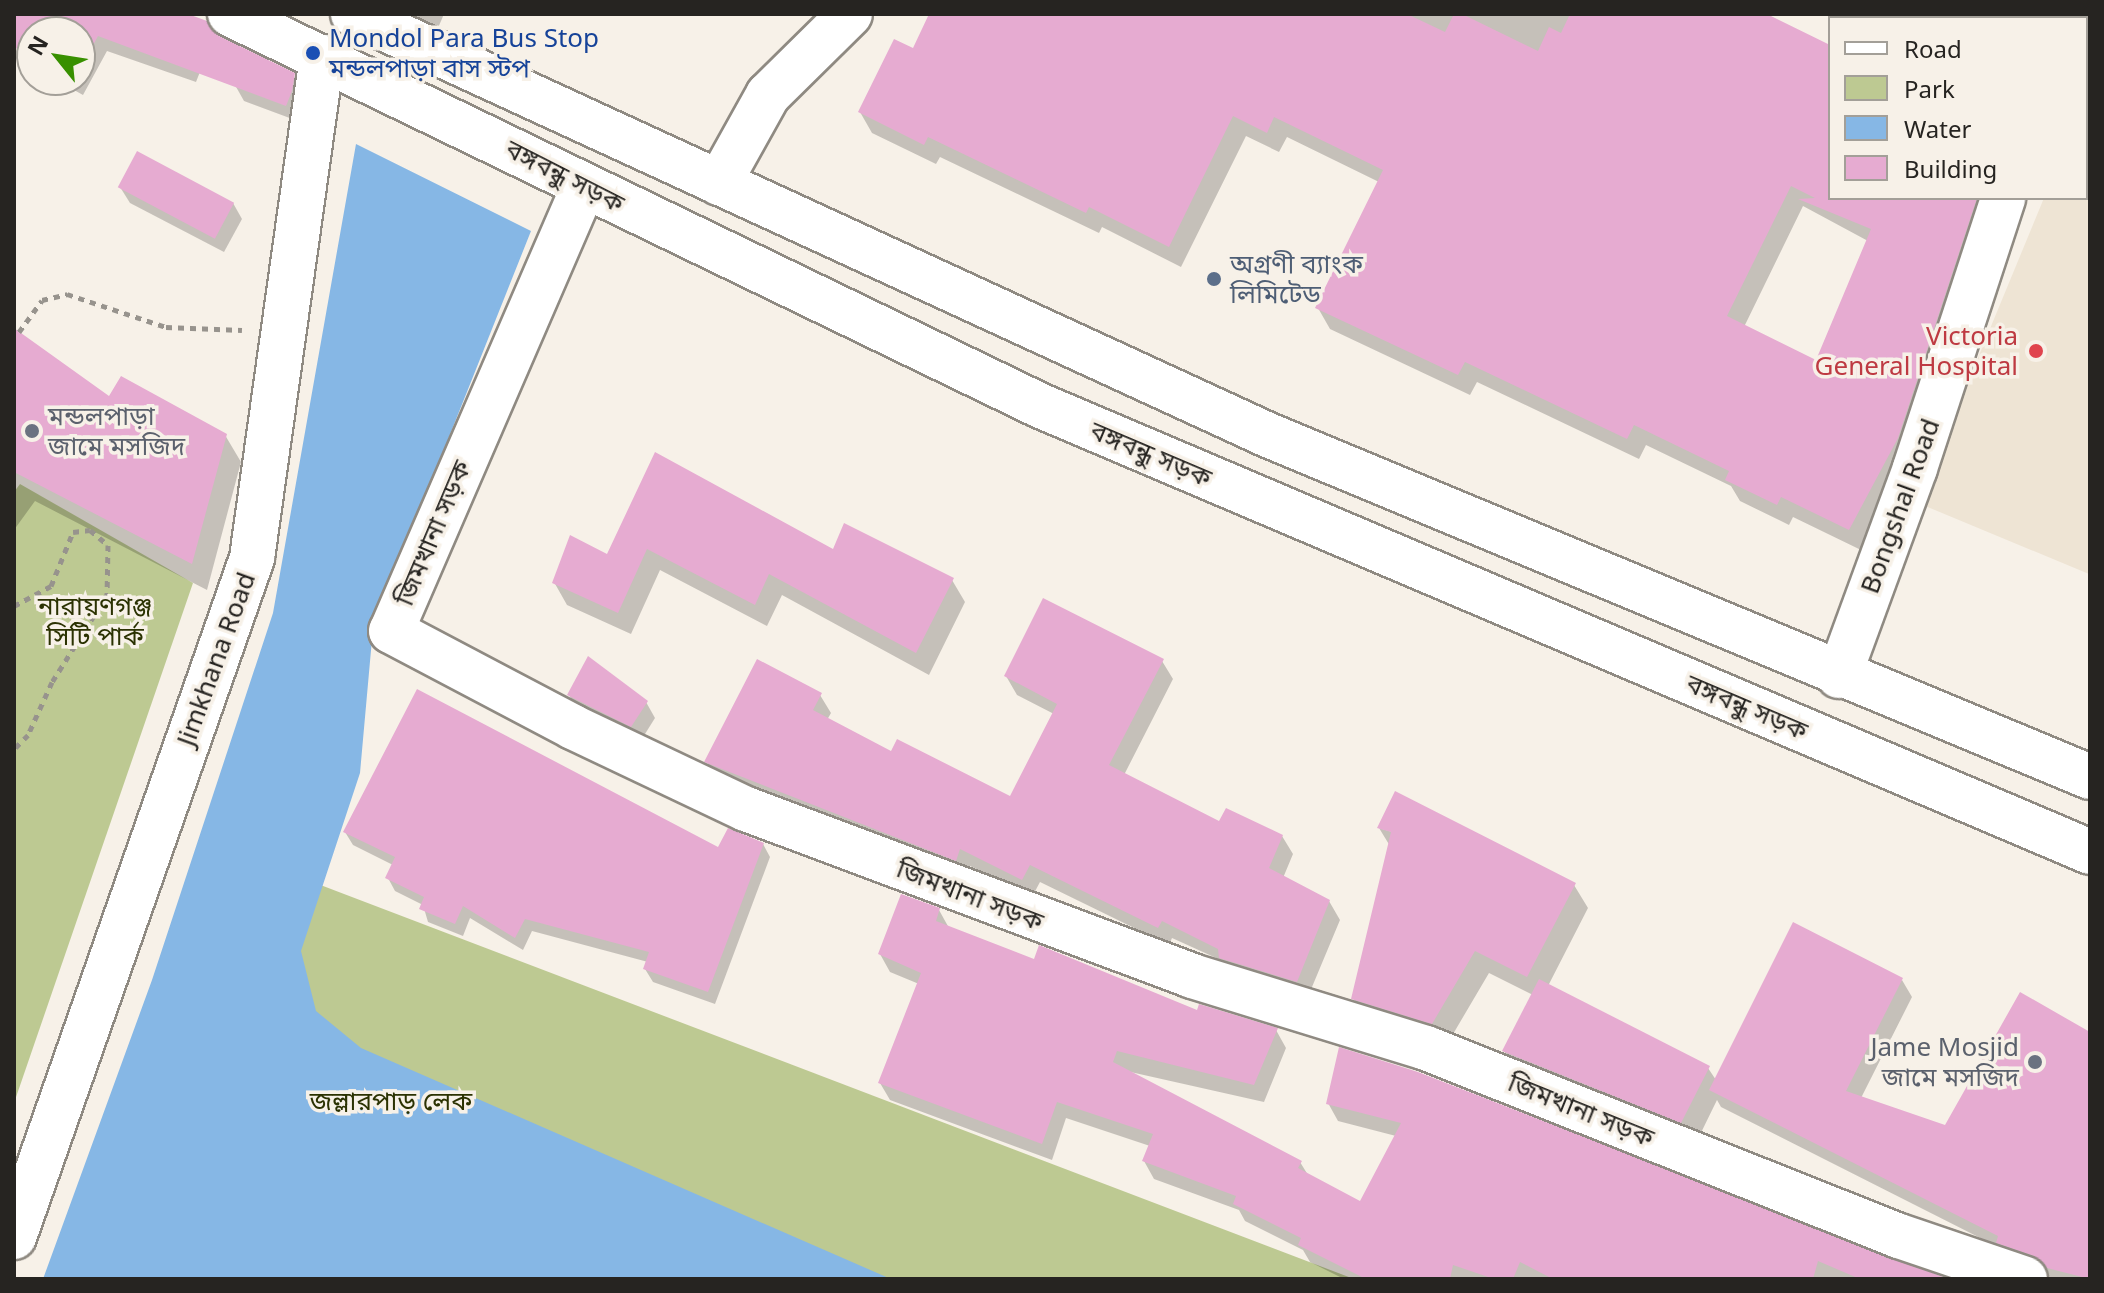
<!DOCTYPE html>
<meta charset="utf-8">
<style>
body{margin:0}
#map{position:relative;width:2104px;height:1293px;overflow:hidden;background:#f7f1e8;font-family:"Noto Sans","Noto Sans Bengali",sans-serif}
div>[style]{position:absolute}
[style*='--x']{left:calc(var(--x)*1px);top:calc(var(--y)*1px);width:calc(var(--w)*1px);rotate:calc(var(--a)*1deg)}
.built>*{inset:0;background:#eee4d4}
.green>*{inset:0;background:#bdc992}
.water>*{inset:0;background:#86b7e5}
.shadow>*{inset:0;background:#0003}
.building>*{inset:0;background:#e6abd1;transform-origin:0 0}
.path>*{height:5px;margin-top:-2.5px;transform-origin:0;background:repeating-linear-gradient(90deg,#97938d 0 6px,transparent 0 12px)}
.roads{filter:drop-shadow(2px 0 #8f8a82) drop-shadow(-2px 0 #8f8a82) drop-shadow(0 2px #8f8a82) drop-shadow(0 -2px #8f8a82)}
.minor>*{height:44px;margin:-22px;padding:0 22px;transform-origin:22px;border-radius:22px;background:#fff}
.major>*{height:44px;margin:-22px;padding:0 22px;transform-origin:22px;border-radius:22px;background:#fff}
.dots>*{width:22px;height:22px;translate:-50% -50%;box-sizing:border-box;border:4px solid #f7f1e8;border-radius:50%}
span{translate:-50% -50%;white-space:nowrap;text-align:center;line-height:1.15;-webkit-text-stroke:7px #f7f1e8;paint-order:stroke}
.transit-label{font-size:26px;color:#164399}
.left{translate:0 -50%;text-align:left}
.street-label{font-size:26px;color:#262421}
.service-label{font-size:26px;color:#4e5e75}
.health-label{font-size:26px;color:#be3a42}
.right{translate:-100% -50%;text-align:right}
.worship-label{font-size:26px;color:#5b616d}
.park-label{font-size:26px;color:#2b3202}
.frame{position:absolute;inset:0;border:16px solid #262421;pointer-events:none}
.legend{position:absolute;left:1828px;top:16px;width:260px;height:184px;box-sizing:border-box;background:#f7f1e8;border:2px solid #a39f98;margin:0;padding:10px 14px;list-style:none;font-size:24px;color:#262421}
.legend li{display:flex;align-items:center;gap:16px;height:40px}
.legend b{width:40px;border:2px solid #a39f98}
.north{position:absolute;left:16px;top:16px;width:80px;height:80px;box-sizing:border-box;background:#f7f1e8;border:2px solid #a39f98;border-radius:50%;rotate:300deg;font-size:22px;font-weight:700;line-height:32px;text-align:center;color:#262421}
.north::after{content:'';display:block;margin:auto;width:28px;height:36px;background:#389000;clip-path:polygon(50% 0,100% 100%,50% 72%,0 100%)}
</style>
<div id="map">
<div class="built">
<div style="clip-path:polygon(2090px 86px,2090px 572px,2089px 574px,1918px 503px,2044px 198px,2086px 198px)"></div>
</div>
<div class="green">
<div style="clip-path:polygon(20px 484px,193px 583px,14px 1103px,14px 492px)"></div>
<div style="clip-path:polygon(289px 873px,1354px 1279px,132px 1279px)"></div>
</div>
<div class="water">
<div style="clip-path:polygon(356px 144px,531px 231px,373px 628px,360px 773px,301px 951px,316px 1011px,361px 1048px,891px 1279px,43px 1279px,152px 980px,273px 613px)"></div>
</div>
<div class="shadow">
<div style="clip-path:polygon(32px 14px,171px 14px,211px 44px,196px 82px,107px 51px,83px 95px,56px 80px,80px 80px,80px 32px,32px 32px,32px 67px,26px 63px,17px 47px)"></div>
<div style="clip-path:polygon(405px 14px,444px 14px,438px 28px)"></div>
<div style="clip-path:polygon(evenodd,932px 14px,1763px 14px,1830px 47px,1830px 198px,2005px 198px,1910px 460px,1861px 550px,1793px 517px,1789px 525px,1740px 501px,1731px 486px,1646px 445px,1639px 459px,1477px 382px,1470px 395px,1330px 329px,1318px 308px,1379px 182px,1287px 137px,1279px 152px,1246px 136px,1181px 267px,1102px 227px,1099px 233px,940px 157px,936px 164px,872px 133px,860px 112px,914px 51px,932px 14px,1803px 206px,1868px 241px,1817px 362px,1744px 327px,1803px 206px)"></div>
<div style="clip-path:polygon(1848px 14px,1882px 14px,1890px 18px,1847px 18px)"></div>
<div style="clip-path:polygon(2021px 14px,2061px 14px,2058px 18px)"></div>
<div style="clip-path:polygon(293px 74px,302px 91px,295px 120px,244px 101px,235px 85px)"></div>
<div style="clip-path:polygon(120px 187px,233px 203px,242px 219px,224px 252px,130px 203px)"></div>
<div style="clip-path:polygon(14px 331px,110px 399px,225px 435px,241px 462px,207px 590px,35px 501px,14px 530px)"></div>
<div style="clip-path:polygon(656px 455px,834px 552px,952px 580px,965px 602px,929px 675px,782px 595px,767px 626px,660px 570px,631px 634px,567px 605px,554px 582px,608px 557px)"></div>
<div style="clip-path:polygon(1162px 661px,1173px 679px,1124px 775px,1220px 824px,1282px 836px,1293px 854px,1283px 878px,1329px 901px,1340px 920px,1307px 999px,1172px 938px,1169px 945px,1040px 882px,1032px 897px,970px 866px,966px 878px,717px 780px,707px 762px,820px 695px,831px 713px,827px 720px,892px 753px,1011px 799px,1054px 714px,1017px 695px,1006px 676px)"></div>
<div style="clip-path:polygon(569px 695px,646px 702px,655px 718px,640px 742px,578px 711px)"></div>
<div style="clip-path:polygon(1379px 828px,1574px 885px,1588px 908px,1548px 986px,1708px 1068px,1716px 1080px,1902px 980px,1912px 997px,1861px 1098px,1946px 1127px,2090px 1034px,2090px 1279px,2049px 1279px,2008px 1260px,2002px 1249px,1721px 1107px,1717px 1100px,1695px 1145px,1518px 1075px,1504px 1051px,1533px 995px,1489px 973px,1446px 1046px,1367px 1022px,1353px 998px,1390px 846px)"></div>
<div style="clip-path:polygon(345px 832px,719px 850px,763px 844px,770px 857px,715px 1004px,653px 982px,645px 969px,648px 962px,532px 931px,523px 950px,470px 918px,463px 936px,428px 922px,423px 905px,395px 891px,388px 878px,393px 865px,353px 845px)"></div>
<div style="clip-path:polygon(939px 910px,949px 928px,1036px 962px,1198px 1012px,1276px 1030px,1286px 1048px,1264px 1102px,1126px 1071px,1300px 1162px,1308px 1175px,1361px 1203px,1396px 1136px,1338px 1121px,1328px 1103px,1341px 1050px,1942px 1279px,1344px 1279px,1310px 1262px,1303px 1250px,1245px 1221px,1239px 1210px,1154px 1179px,1144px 1161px,1150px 1146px,1066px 1118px,1052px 1160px,890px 1100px,880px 1083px,919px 984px,890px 972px,880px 954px)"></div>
</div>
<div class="building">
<div style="clip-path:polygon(14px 14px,188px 14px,207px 21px,219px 36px,295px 73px,292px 91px,286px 106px,98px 36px,80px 69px,80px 32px,32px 32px,32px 57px,14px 47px)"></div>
<div style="clip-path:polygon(evenodd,929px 14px,1407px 14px,1445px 32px,1454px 14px,1462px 14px,1538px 51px,1549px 27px,1561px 33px,1570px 14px,1767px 14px,1830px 45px,1830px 198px,1977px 198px,1898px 438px,1849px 530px,1781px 497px,1777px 505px,1725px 480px,1729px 471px,1634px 425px,1627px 439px,1465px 362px,1458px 375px,1315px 308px,1383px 170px,1274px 117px,1267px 133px,1233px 116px,1169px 247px,1089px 207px,1086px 213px,928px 137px,924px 145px,858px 112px,894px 39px,913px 48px,929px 14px,1791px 186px,1815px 198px,1798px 199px,1871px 229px,1816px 360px,1727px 316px,1791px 186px)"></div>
<div style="left:137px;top:151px;width:110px;height:41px;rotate:28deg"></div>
<div style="clip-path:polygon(14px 328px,109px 396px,121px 376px,227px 434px,192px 564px,14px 472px)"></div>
<div style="clip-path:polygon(655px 452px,833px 549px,844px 523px,954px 578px,916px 653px,769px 574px,755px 605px,647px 549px,618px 613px,552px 583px,570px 535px,607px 554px)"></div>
<div style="clip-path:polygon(1043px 598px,1164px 659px,1109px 765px,1219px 821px,1226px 808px,1283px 835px,1269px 868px,1330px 900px,1297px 982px,1219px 958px,1218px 949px,1162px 921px,1158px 928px,1030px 865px,1022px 880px,960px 849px,956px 861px,704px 762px,757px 659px,822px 693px,813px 710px,891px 751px,897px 739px,1010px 796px,1057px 704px,1004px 676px)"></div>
<div style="clip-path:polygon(588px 656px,648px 701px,631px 727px,567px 695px)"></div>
<div style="clip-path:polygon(417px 689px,718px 847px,728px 828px,764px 843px,708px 992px,643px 969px,649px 952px,525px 919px,515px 938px,463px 906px,455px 924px,419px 909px,424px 897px,385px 878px,395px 857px,343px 832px)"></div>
<div style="clip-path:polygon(1395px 791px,1576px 883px,1527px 977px,1475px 951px,1432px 1024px,1351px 999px,1391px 832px,1377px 828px)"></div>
<div style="clip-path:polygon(901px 894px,940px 908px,936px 921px,1034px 959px,1039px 945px,1197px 1010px,1199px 1004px,1278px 1028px,1254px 1085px,1117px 1051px,1113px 1062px,1302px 1161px,1298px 1168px,1360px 1201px,1401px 1123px,1326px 1104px,1339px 1047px,1418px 1072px,1948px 1279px,1860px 1279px,1818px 1261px,1813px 1279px,1553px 1279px,1520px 1262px,1513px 1279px,1494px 1279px,1453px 1265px,1450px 1279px,1366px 1279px,1298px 1245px,1301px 1238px,1233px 1204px,1236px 1196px,1142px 1161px,1153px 1134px,1057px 1102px,1042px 1144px,878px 1083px,921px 973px,878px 954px)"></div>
<div style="clip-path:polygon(1793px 922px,1903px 978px,1846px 1091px,1945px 1125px,2020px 992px,2090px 1032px,2090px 1279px,2047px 1268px,2034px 1256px,1996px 1243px,1998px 1236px,1709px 1090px)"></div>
<div style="clip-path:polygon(1539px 979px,1710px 1066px,1681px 1123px,1502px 1051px)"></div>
</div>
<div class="path">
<div style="--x:19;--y:332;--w:39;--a:-54"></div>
<div style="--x:42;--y:300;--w:26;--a:-13"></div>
<div style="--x:67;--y:294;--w:104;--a:18.4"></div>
<div style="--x:166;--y:327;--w:76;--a:2.3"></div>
<div style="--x:14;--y:606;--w:42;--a:-28.4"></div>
<div style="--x:51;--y:586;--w:58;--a:-67.8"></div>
<div style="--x:73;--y:532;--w:17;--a:-7"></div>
<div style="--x:90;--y:530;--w:23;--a:40"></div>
<div style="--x:108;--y:545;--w:50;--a:91.1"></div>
<div style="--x:107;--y:595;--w:103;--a:122.3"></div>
<div style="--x:52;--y:682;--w:58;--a:114.4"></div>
<div style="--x:28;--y:735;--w:20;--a:135"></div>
</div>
<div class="roads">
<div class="minor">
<div style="--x:1992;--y:14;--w:9;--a:27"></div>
<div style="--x:2063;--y:18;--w:4;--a:-63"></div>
<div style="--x:719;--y:183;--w:101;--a:-60.9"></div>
<div style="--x:768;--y:95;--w:115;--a:-44.6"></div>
<div style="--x:584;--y:186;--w:485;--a:113.4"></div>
<div style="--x:391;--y:631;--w:206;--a:27.8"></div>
<div style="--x:573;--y:727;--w:191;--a:25.4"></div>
<div style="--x:746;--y:809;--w:476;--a:20.5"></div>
<div style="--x:1192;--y:976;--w:245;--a:17.1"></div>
<div style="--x:1426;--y:1048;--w:509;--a:21.68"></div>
<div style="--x:1899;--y:1236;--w:133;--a:18.8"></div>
<div style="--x:1839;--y:676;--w:221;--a:-69.9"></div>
<div style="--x:1915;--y:468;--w:284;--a:-71.9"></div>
<div style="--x:14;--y:1237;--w:720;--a:-70.68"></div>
<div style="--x:252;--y:558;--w:506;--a:-82.05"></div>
</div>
<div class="major">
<div style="--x:230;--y:14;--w:901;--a:25.8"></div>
<div style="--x:1041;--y:406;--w:1140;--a:23.03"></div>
<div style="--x:353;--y:14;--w:1007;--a:24.71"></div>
<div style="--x:1268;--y:435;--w:890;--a:22.59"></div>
</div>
</div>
<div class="dots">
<div style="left:313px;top:53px;background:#1a4fb4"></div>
<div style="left:1214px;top:279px;background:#5c6f8a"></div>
<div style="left:2036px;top:351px;background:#e0444e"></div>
<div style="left:32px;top:431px;background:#6b7280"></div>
<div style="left:2035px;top:1062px;background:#6b7280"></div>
</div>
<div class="transit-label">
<span class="left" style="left:329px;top:53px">Mondol Para Bus Stop<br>মন্ডলপাড়া বাস স্টপ</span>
</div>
<div class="street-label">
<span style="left:565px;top:176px;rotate:27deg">বঙ্গবন্ধু সড়ক</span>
<span style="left:1151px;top:454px;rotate:23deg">বঙ্গবন্ধু সড়ক</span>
<span style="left:1900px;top:506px;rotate:-70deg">Bongshal Road</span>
<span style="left:433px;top:533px;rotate:-67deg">জিমখানা সড়ক</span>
<span style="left:216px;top:659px;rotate:-70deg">Jimkhana Road</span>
<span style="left:1747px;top:707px;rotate:23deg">বঙ্গবন্ধু সড়ক</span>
<span style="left:970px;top:895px;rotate:21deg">জিমখানা সড়ক</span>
<span style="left:1581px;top:1110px;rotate:22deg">জিমখানা সড়ক</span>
</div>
<div class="service-label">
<span class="left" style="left:1230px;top:279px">অগ্রণী ব্যাংক<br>লিমিটেড</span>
</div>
<div class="health-label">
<span class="right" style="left:2018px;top:351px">Victoria<br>General Hospital</span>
</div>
<div class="worship-label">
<span class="left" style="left:48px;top:431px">মন্ডলপাড়া<br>জামে মসজিদ</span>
<span class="right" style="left:2019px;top:1062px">Jame Mosjid<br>জামে মসজিদ</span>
</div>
<div class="park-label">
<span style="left:95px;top:621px">নারায়ণগঞ্জ<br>সিটি পার্ক</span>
<span style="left:391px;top:1101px">জল্লারপাড় লেক</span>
</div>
<div class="frame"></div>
<ul class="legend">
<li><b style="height:10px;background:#fff"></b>Road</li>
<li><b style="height:22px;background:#bdc992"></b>Park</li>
<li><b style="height:22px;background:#86b7e5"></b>Water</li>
<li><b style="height:22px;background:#e6abd1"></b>Building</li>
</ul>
<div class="north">N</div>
</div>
